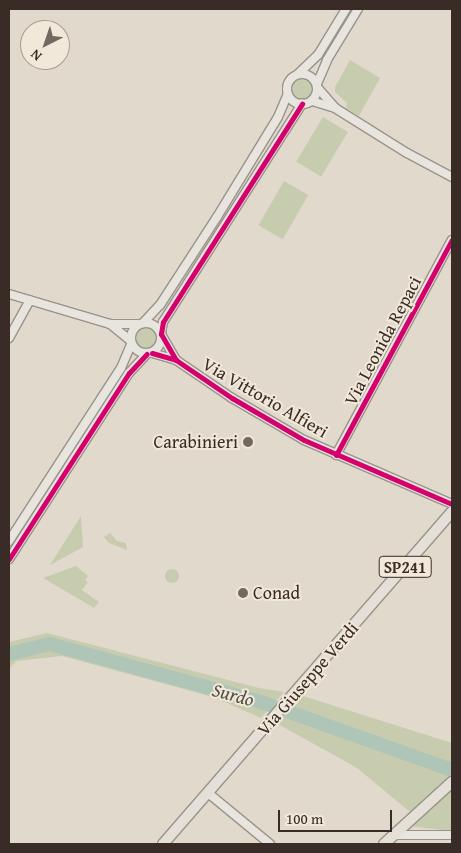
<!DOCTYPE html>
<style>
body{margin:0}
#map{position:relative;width:461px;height:853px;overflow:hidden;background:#e1d9cc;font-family:"Gentium Book Plus",serif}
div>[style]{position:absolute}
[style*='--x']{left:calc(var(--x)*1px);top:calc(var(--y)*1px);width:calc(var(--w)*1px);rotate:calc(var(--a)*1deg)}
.green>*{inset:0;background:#c7ccaf;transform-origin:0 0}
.round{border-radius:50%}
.river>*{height:14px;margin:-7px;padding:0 7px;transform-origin:7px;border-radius:7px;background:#afc5b7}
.roads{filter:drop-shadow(1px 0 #99938b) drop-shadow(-1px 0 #99938b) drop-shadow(0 1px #99938b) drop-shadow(0 -1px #99938b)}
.minor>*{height:8px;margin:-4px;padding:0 4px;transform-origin:4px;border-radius:4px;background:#e8e4de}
.minor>.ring{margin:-4px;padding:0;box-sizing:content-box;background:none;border:8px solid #e8e4de;border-radius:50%}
.major>*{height:10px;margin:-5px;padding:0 5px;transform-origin:5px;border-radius:5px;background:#e4e0d8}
.cycleway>*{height:5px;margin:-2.5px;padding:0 2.5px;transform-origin:2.5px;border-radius:2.5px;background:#d6006c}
.dots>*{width:14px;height:14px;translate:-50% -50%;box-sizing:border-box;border:2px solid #f1e8d9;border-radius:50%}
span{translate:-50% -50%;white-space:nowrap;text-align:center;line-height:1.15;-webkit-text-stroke:4px #f1e8d9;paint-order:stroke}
.shield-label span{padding:1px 4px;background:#f1e8d9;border:1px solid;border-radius:4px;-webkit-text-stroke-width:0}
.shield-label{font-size:16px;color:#392c26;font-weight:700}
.street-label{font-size:18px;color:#392c26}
.poi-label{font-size:18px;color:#392c26}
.right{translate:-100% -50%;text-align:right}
.left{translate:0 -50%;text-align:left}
.water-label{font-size:19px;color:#515048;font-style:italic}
.frame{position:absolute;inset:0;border:10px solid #392c26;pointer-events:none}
.north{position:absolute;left:20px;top:20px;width:50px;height:50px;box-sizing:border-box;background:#f1e8d9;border:1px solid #a79d91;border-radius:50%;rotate:221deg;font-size:14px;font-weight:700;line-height:20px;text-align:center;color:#392c26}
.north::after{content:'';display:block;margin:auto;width:18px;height:22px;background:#746960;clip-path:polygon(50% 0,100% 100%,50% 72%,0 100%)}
.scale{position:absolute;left:278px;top:810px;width:114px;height:22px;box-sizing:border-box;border:2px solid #392c26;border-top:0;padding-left:6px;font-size:15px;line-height:18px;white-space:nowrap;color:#392c26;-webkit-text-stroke:4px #f1e8d9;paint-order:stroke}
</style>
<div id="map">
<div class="green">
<div style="clip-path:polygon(350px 60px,380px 78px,359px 116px,346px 108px,347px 103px,335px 92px,335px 87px)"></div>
<div class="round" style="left:291px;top:77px;width:24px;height:24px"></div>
<div style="left:323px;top:117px;width:29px;height:52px;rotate:31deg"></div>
<div style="left:284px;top:181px;width:28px;height:51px;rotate:30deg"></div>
<div class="round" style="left:133px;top:327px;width:24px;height:24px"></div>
<div style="clip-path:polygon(81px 516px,83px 547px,50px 565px)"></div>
<div style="clip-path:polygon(110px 533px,117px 541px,126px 543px,127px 550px,109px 543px,104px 537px)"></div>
<div style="clip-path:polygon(76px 566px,88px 576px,85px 580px,88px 582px,82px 590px,99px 602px,94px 608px,43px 578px)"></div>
<div class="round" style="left:165px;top:569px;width:14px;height:14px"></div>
<div style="clip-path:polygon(47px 633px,259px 688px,284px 692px,261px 718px,213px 697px,62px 656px,16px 661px,9px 669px,9px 642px)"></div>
<div style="clip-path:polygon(303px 696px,452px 743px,452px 773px,410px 812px,357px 768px,278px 724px)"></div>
<div style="clip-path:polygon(452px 788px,452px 831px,408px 826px)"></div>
</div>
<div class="river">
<div style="--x:9;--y:654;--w:42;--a:-13.7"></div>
<div style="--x:50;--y:644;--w:219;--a:15.4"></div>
<div style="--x:261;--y:702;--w:203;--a:19.6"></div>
</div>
<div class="roads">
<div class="minor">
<div class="ring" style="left:287px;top:74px;width:22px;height:22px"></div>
<div style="--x:298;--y:74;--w:28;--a:-44"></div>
<div style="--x:318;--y:55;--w:54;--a:-58.7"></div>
<div style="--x:317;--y:84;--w:26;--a:-67"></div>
<div style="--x:327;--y:60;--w:60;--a:-58.7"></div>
<div style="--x:317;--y:87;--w:28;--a:49"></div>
<div style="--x:312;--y:101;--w:24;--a:17"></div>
<div style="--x:335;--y:108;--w:85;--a:32"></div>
<div style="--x:407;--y:153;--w:51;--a:28.1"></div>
<div style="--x:9;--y:294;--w:105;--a:16.5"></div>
<div style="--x:110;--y:324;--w:28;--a:0"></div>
<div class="ring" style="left:131px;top:323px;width:22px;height:22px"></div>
<div style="--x:143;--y:323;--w:25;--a:-47"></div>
<div style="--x:160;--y:305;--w:105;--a:-57.1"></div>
<div style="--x:217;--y:217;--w:117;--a:-58.6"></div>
<div style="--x:278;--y:117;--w:25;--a:-67"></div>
<div style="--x:110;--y:324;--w:26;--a:39"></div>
<div style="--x:9;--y:338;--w:43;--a:-61.1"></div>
<div style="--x:152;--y:353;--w:25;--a:16"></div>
<div style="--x:176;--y:360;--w:68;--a:34.2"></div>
<div style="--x:232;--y:398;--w:83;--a:30.3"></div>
<div style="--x:304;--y:440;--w:161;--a:23.4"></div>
<div style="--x:176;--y:360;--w:30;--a:-120"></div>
<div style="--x:161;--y:334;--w:12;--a:-81"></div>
<div style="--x:163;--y:322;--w:259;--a:-57.5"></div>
<div style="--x:336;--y:455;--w:244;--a:-61.7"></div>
<div style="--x:9;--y:541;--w:206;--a:-57.1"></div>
<div style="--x:121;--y:368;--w:26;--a:-67"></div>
<div style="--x:9;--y:559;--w:221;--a:-57.2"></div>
<div style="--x:129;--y:373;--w:26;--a:-47"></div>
<div style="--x:208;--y:793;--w:80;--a:39.4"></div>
<div style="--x:394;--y:835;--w:58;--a:0"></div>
</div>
<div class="major">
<div style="--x:163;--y:844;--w:440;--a:-49"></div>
<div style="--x:384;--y:844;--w:92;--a:-42.4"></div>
</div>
</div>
<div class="cycleway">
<div style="--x:152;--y:353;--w:25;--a:16"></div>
<div style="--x:176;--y:360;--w:68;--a:34.2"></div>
<div style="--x:232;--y:398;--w:83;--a:30.3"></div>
<div style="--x:304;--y:440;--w:161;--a:23.4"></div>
<div style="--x:176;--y:360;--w:30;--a:-120"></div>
<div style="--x:161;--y:334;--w:12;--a:-81"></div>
<div style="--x:163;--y:322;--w:259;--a:-57.5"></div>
<div style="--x:336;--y:455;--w:244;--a:-61.7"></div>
<div style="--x:9;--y:559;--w:221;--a:-57.2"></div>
<div style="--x:129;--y:373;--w:26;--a:-47"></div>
</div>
<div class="dots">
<div style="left:248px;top:442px;background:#746960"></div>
<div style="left:243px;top:593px;background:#746960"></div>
</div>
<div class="shield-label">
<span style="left:405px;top:567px">SP241</span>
</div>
<div class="street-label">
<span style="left:383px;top:341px;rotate:-62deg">Via Leonida Repaci</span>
<span style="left:265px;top:398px;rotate:30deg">Via Vittorio Alfieri</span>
<span style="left:308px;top:679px;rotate:-49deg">Via Giuseppe Verdi</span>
</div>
<div class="poi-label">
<span class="right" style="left:238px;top:442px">Carabinieri</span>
<span class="left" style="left:253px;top:593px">Conad</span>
</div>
<div class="water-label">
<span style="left:233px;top:695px;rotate:15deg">Surdo</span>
</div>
<div class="frame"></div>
<div class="north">N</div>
<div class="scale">100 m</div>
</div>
